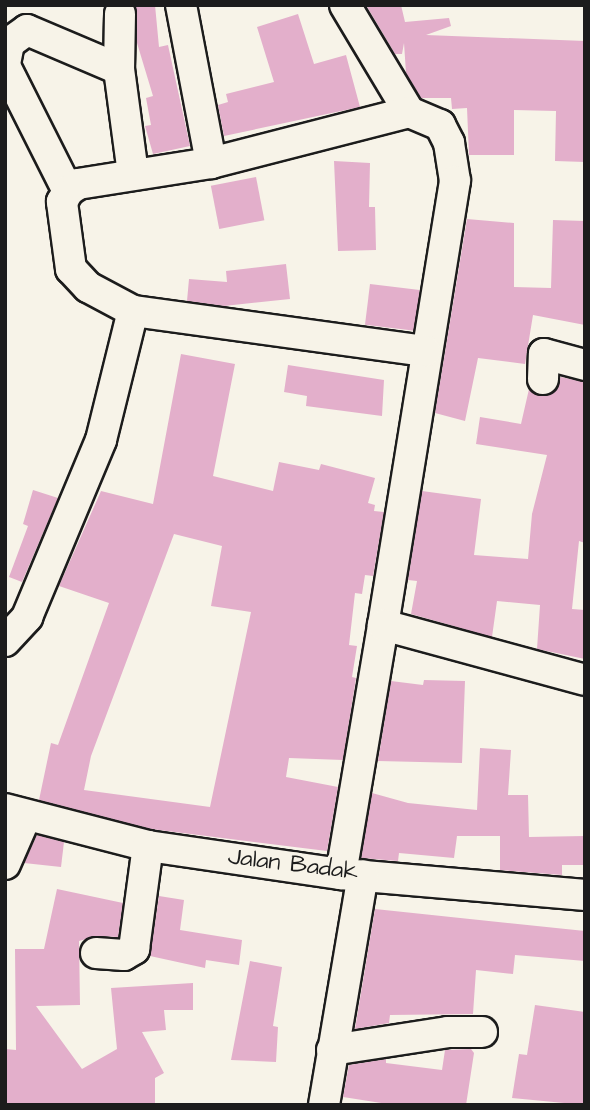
<!DOCTYPE html>
<style>
body{margin:0}
#map{position:relative;width:590px;height:1110px;overflow:hidden;background:#f7f3e8;font-family:"Architects Daughter",sans-serif}
div>[style]{position:absolute}
[style*='--x']{left:calc(var(--x)*1px);top:calc(var(--y)*1px);width:calc(var(--w)*1px);rotate:calc(var(--a)*1deg)}
.building>*{inset:0;background:#e3afcb;transform-origin:0 0}
.roads{filter:drop-shadow(2px 0 #1c1c1c) drop-shadow(-2px 0 #1c1c1c) drop-shadow(0 2px #1c1c1c) drop-shadow(0 -2px #1c1c1c)}
.minor>*{height:30px;margin:-15px;padding:0 15px;transform-origin:15px;border-radius:15px;background:#f7f3e8}
span{translate:-50% -50%;white-space:nowrap;text-align:center;line-height:1.15;-webkit-text-stroke:6px #f7f3e8;paint-order:stroke}
.street-label{font-size:24px;color:#1c1c1c}
.frame{position:absolute;inset:0;border:7px solid #1c1c1c;pointer-events:none}
</style>
<div id="map">
<div class="building">
<div style="clip-path:polygon(135px 5px,155px 5px,159px 47px,168px 45px,190px 146px,153px 154px,145px 126px,151px 125px,146px 98px,153px 96px,137px 43px)"></div>
<div style="clip-path:polygon(366px 5px,401px 5px,405px 22px,449px 18px,451px 26px,426px 35px,585px 41px,585px 162px,555px 161px,556px 111px,514px 110px,514px 155px,469px 155px,467px 108px,452px 109px,451px 98px,421px 98px,406px 73px,404px 43px,402px 54px,395px 54px)"></div>
<div style="clip-path:polygon(298px 14px,314px 64px,346px 55px,360px 107px,224px 136px,218px 105px,228px 102px,226px 94px,274px 82px,257px 27px)"></div>
<div style="clip-path:polygon(334px 161px,370px 163px,369px 207px,375px 207px,376px 250px,338px 251px)"></div>
<div style="left:256px;top:177px;width:44px;height:46px;rotate:79deg"></div>
<div style="clip-path:polygon(467px 219px,514px 223px,514px 287px,551px 288px,553px 220px,585px 221px,585px 325px,533px 315px,525px 364px,478px 358px,465px 421px,435px 413px)"></div>
<div style="clip-path:polygon(286px 264px,290px 299px,224px 306px,187px 301px,189px 279px,227px 282px,226px 271px)"></div>
<div style="left:370px;top:284px;width:50px;height:41px;rotate:7deg"></div>
<div style="clip-path:polygon(evenodd,181px 354px,235px 364px,213px 476px,273px 491px,279px 462px,319px 470px,321px 464px,375px 478px,368px 503px,375px 505px,374px 511px,384px 512px,373px 576px,365px 575px,362px 594px,355px 593px,349px 645px,357px 646px,352px 677px,356px 678px,343px 760px,289px 758px,286px 777px,338px 787px,327px 851px,151px 829px,39px 800px,51px 743px,58px 745px,109px 603px,59px 586px,101px 491px,153px 504px,181px 354px,174px 534px,222px 546px,211px 606px,251px 612px,210px 807px,84px 790px,91px 756px,174px 534px)"></div>
<div style="clip-path:polygon(288px 365px,384px 380px,382px 416px,306px 406px,307px 396px,284px 392px)"></div>
<div style="clip-path:polygon(561px 377px,585px 382px,585px 543px,579px 541px,572px 609px,585px 610px,585px 659px,537px 649px,540px 605px,497px 601px,492px 637px,411px 614px,417px 581px,408px 580px,422px 491px,481px 499px,474px 555px,528px 559px,532px 514px,547px 455px,476px 444px,480px 417px,521px 424px,529px 389px,542px 396px,550px 395px)"></div>
<div style="clip-path:polygon(33px 490px,58px 498px,22px 582px,9px 577px,28px 526px,23px 524px)"></div>
<div style="clip-path:polygon(424px 680px,465px 681px,462px 763px,378px 761px,391px 681px,423px 685px)"></div>
<div style="clip-path:polygon(480px 748px,511px 750px,508px 795px,528px 795px,529px 837px,585px 836px,585px 865px,562px 865px,562px 875px,500px 870px,500px 836px,457px 836px,454px 858px,399px 853px,398px 861px,361px 858px,372px 793px,408px 803px,477px 810px)"></div>
<div style="clip-path:polygon(37px 835px,64px 842px,61px 867px,24px 863px)"></div>
<div style="clip-path:polygon(57px 889px,123px 903px,118px 937px,97px 936px,79px 941px,80px 1005px,36px 1006px,82px 1069px,117px 1049px,111px 988px,193px 983px,193px 1010px,164px 1010px,166px 1030px,142px 1032px,164px 1073px,155px 1078px,155px 1105px,5px 1105px,5px 1049px,16px 1050px,15px 949px,44px 949px)"></div>
<div style="clip-path:polygon(159px 896px,184px 900px,180px 930px,242px 940px,239px 965px,206px 960px,205px 968px,150px 956px)"></div>
<div style="clip-path:polygon(375px 909px,585px 931px,585px 961px,515px 955px,513px 974px,476px 970px,473px 1014px,390px 1015px,389px 1023px,355px 1029px)"></div>
<div style="clip-path:polygon(250px 961px,282px 967px,273px 1026px,278px 1027px,276px 1062px,231px 1060px)"></div>
<div style="clip-path:polygon(535px 1005px,585px 1012px,585px 1105px,512px 1098px,519px 1054px,527px 1055px)"></div>
<div style="clip-path:polygon(471px 1049px,474px 1053px,466px 1105px,394px 1105px,343px 1097px,349px 1065px,386px 1059px,386px 1063px,442px 1070px,445px 1050px)"></div>
</div>
<div class="roads">
<div class="minor">
<div style="--x:181;--y:5;--w:161;--a:79.2"></div>
<div style="--x:345;--y:5;--w:125;--a:59.1"></div>
<div style="--x:409;--y:112;--w:34;--a:23"></div>
<div style="--x:440;--y:125;--w:20;--a:63"></div>
<div style="--x:449;--y:143;--w:38;--a:81"></div>
<div style="--x:455;--y:181;--w:450;--a:99.2"></div>
<div style="--x:120;--y:14;--w:55;--a:91"></div>
<div style="--x:119;--y:69;--w:106;--a:82.4"></div>
<div style="--x:5;--y:64;--w:21;--a:-79"></div>
<div style="--x:9;--y:43;--w:22;--a:-36"></div>
<div style="--x:27;--y:30;--w:100;--a:23"></div>
<div style="--x:5;--y:66;--w:140;--a:63.3"></div>
<div style="--x:133;--y:311;--w:295;--a:7.8"></div>
<div style="--x:543;--y:379;--w:25;--a:-88"></div>
<div style="--x:544;--y:354;--w:42;--a:15"></div>
<div style="--x:5;--y:641;--w:33;--a:-47"></div>
<div style="--x:27;--y:617;--w:192;--a:-67.3"></div>
<div style="--x:101;--y:440;--w:133;--a:-76.1"></div>
<div style="--x:133;--y:311;--w:51;--a:-151.9"></div>
<div style="--x:88;--y:287;--w:25;--a:-133"></div>
<div style="--x:71;--y:269;--w:68;--a:-97.7"></div>
<div style="--x:62;--y:202;--w:13;--a:-61"></div>
<div style="--x:68;--y:191;--w:12;--a:-35"></div>
<div style="--x:78;--y:184;--w:135;--a:-9"></div>
<div style="--x:211;--y:163;--w:204;--a:-14.4"></div>
<div style="--x:5;--y:809;--w:148;--a:14.5"></div>
<div style="--x:148;--y:846;--w:195;--a:8.3"></div>
<div style="--x:341;--y:874;--w:245;--a:4.9"></div>
<div style="--x:5;--y:864;--w:52;--a:-66.4"></div>
<div style="--x:341;--y:874;--w:253;--a:-80.4"></div>
<div style="--x:383;--y:625;--w:209;--a:15.2"></div>
<div style="--x:96;--y:953;--w:28;--a:4"></div>
<div style="--x:124;--y:955;--w:12;--a:-31"></div>
<div style="--x:134;--y:949;--w:104;--a:-82.3"></div>
<div style="--x:332;--y:1050;--w:117;--a:-8.8"></div>
<div style="--x:448;--y:1032;--w:34;--a:0"></div>
<div style="--x:324;--y:1105;--w:233;--a:-80.4"></div>
</div>
</div>
<div class="street-label">
<span style="left:293px;top:865px;rotate:7deg">Jalan Badak</span>
</div>
<div class="frame"></div>
</div>
